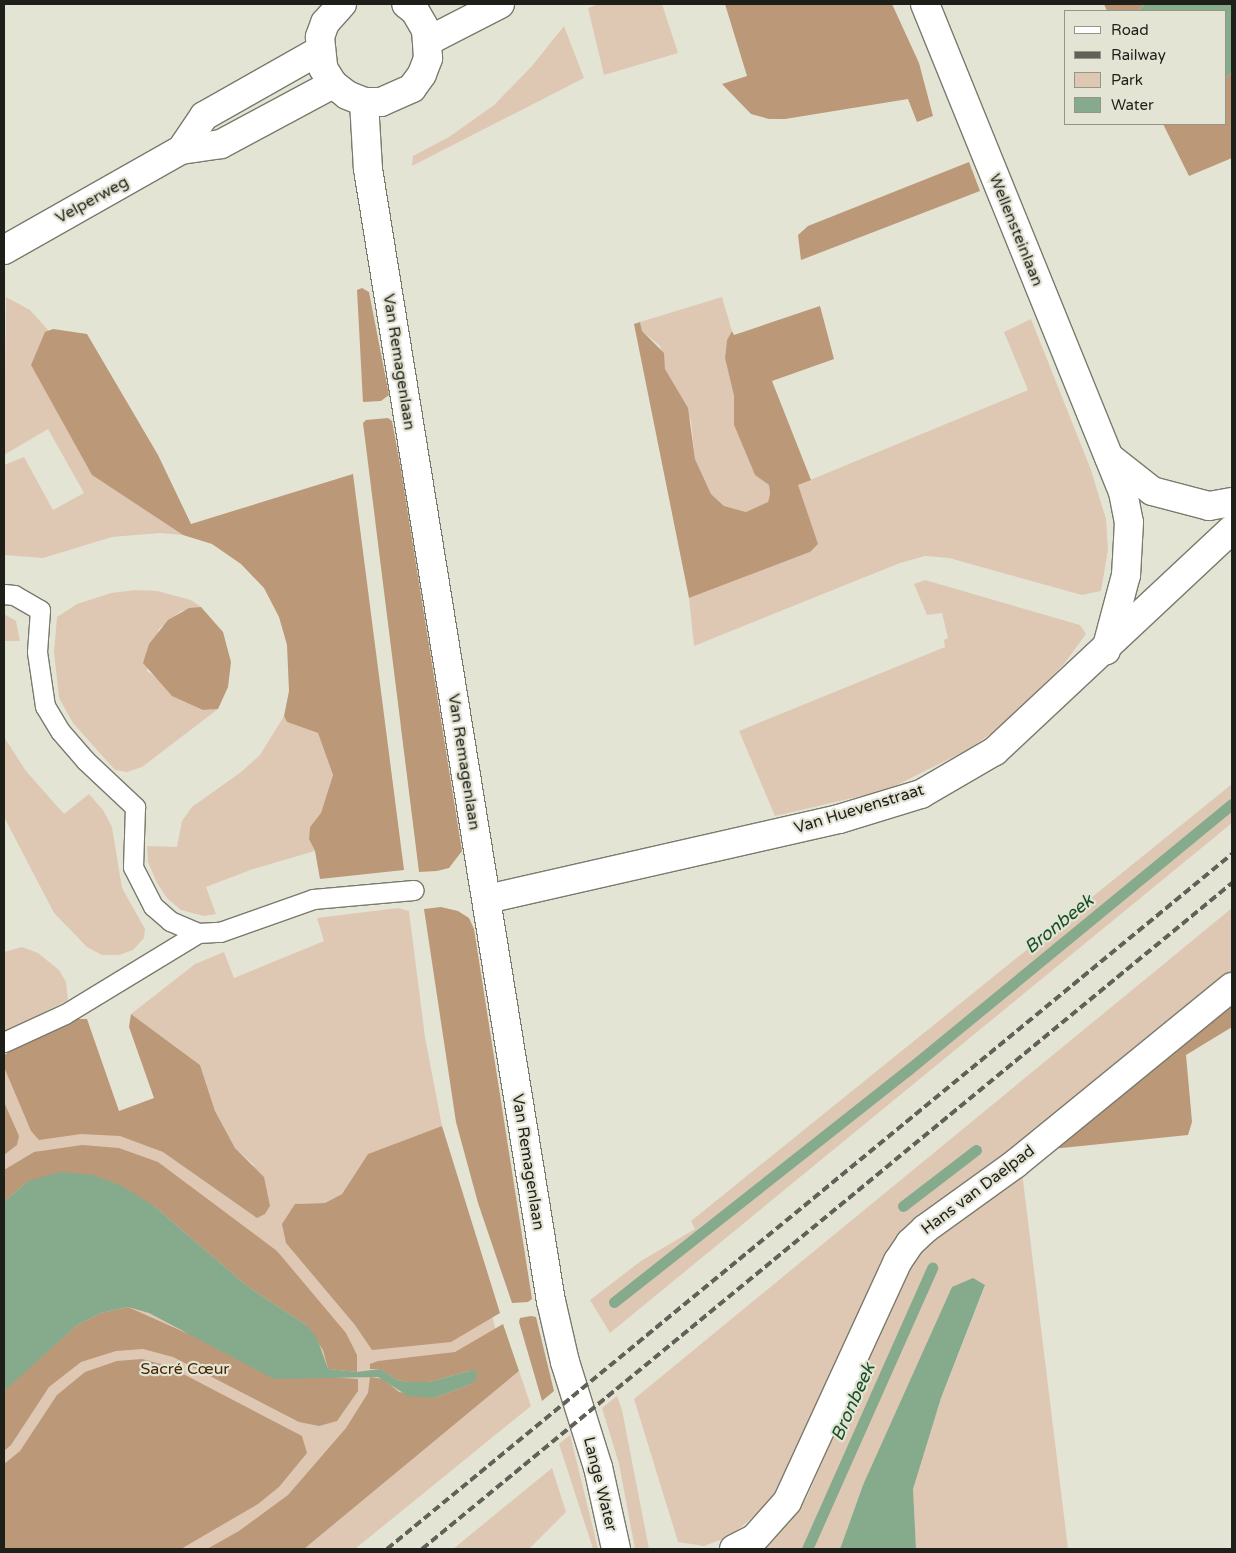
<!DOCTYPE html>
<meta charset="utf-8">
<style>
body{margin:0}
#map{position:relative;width:1236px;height:1553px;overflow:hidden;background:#e4e4d5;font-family:"Varela Round",sans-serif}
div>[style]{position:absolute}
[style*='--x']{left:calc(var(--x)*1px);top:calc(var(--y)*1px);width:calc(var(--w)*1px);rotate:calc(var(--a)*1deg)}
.green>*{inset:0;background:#dfc8b3}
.forest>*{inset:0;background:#bb9878}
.water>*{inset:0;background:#85ab8c}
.stream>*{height:11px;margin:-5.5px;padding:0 5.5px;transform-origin:5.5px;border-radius:5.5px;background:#85ab8c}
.roads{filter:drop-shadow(1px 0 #7a7a6d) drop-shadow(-1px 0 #7a7a6d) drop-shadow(0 1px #7a7a6d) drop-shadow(0 -1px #7a7a6d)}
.lane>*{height:19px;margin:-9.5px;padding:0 9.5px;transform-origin:9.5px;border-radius:9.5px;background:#fff}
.street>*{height:28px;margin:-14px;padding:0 14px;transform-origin:14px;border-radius:14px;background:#fff}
.secondary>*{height:28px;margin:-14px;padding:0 14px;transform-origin:14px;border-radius:14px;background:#fff}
.rail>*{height:4px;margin-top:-2px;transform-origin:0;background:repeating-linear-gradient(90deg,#616158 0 8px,transparent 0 12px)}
span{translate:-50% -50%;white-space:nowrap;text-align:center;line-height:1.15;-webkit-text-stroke:4.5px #e4e4d5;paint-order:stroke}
.street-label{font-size:16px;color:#1f1f19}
.park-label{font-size:16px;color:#482600}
.water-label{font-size:18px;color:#145128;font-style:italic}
.frame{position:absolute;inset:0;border:5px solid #1f1f19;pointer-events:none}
.legend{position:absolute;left:1064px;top:10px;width:162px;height:115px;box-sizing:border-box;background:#e4e4d5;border:1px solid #95958a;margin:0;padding:6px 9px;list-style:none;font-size:15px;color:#1f1f19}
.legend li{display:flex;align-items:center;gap:10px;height:25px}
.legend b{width:25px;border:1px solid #95958a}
</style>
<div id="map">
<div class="green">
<div style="clip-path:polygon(599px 4px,662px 4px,678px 53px,604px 75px,588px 8px)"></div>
<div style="clip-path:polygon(564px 26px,584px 78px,412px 166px,413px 156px,449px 137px,494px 105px,532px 66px)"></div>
<div style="clip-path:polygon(6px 297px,30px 310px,49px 331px,45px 333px,92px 475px,183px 535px,160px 533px,112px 537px,43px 558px,4px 555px,4px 465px,24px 457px,53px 510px,84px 493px,48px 429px,4px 455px)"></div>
<div style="clip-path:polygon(722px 297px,732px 331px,727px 340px,725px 358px,734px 396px,734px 425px,755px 475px,769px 485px,770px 494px,768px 502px,746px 512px,724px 506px,711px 494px,695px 459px,691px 421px,665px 369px,660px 346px,642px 331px,640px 322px)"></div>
<div style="clip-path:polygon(1031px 319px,1091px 470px,1106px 519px,1108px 550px,1101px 591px,1082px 595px,949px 558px,925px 556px,900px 563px,694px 646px,689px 598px,810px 552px,798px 485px,1028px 390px,1004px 332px)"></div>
<div style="clip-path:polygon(925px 580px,1080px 625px,1086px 634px,1064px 664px,1004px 724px,971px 748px,887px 790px,775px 816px,739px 731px,945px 647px,944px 640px,948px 638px,942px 613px,927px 615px,914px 584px)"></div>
<div style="clip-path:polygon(135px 590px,157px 591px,191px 600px,201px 607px,181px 611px,159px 629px,147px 671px,203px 710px,218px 709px,142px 767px,127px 772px,115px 770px,73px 723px,59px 698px,54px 652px,57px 617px,77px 604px,111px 593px)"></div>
<div style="clip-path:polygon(4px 614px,16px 621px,20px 641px,4px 641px)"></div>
<div style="clip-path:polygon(284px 716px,287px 722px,318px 733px,333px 775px,321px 814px,310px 827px,309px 839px,315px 851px,253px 869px,206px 887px,216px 914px,204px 916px,181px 910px,167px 898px,157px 883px,148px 862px,147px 846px,177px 847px,182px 821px,192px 807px,241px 772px,260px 755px)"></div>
<div style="clip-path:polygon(4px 737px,26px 771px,64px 814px,89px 794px,103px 810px,112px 827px,122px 888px,145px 929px,144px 938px,133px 950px,119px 955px,102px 955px,87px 947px,54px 913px,4px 817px)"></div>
<div style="clip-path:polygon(1232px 784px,1232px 823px,610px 1333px,590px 1300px,641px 1261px,695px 1229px,691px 1221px)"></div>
<div style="clip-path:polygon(398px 908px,409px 911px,425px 1037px,442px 1126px,368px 1154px,342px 1194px,325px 1203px,295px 1204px,298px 1225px,441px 1131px,508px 1374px,300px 1549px,4px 1549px,4px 1055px,83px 1106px,255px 1166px,235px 1148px,215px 1111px,200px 1065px,131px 1014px,195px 964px,224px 952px,234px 978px,324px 941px,317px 918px)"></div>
<div style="clip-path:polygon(1232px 908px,1232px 974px,1008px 1156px,920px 1219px,784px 1484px,770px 1502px,731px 1536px,704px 1546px,678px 1542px,634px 1399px)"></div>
<div style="clip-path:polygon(22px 947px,38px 953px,59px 970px,66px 982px,68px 1000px,4px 1033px,4px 952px)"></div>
<div style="clip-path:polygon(1022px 1172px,1068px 1549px,916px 1549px,912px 1489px,941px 1398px,985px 1286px,863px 1485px,840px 1549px,759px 1549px,791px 1520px,807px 1497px,903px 1275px,914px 1257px,932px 1238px)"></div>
<div style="clip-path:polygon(519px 1371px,531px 1406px,355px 1549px,304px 1549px)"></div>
<div style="clip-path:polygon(617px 1396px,622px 1410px,649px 1549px,635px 1549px,619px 1464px,602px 1408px)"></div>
<div style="clip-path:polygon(570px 1435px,594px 1532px,598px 1549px,593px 1549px,559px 1444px)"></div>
<div style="clip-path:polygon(552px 1468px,566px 1512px,529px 1549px,453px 1549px)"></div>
</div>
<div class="forest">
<div style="clip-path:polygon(725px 4px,892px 4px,919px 63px,933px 116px,917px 122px,908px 99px,785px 119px,769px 119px,751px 114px,722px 84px,747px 76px)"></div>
<div style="clip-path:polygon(1104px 4px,1145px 4px,1138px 11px,1107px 11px)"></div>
<div style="clip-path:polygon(1232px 72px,1232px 158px,1189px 176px,1163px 124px,1225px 124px,1225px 78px)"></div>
<div style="clip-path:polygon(969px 162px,980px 191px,801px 260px,798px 235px,808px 226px)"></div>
<div style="clip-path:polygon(362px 288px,369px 292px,389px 395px,381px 401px,363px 402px,357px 290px)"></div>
<div style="clip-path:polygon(820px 306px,834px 359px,772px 381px,811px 480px,798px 485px,818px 544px,810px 552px,689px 598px,634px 324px,640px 322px,642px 331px,664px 353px,665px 369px,688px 408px,695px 459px,711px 494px,724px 506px,746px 512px,768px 502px,770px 494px,769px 485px,755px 475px,734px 425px,734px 396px,725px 358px,727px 340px,732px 331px,734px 335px)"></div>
<div style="clip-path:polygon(53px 329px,87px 334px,158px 455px,191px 524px,353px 474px,404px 870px,320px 879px,315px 851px,309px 839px,310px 827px,321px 813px,333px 775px,318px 733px,287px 722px,284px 716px,289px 691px,287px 645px,279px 617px,264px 588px,241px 564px,212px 544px,183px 535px,92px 475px,31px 365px,45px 332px)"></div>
<div style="clip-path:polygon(388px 418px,392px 421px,401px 470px,462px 851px,449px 868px,437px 871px,419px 872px,363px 423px,366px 420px)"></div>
<div style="clip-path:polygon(201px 607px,223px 632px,231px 662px,228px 687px,218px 709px,203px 710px,172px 696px,143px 663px,149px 644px,168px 620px,189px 608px)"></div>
<div style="clip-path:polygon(441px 907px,458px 911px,469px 918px,474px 929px,532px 1299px,528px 1302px,512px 1303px,478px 1203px,456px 1122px,424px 909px)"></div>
<div style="clip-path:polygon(1232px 1003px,1232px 1027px,1186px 1055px,1192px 1122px,1188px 1135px,1052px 1149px)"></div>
<div style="clip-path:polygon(131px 1014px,200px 1065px,215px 1111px,235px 1148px,264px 1177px,270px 1206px,265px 1214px,257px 1218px,163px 1152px,120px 1136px,81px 1134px,39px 1140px,31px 1131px,4px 1067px,4px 1055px,69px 1019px,87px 1019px,119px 1111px,154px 1098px,129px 1027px)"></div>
<div style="clip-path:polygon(4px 1102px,19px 1136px,17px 1145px,4px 1155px)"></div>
<div style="clip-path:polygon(442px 1126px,500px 1313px,451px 1342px,372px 1350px,355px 1325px,286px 1243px,282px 1224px,295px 1204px,325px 1203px,342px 1194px,368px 1154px)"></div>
<div style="clip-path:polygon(82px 1145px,119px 1148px,158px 1162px,277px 1251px,346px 1333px,357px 1355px,357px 1372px,328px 1369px,323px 1350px,306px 1325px,247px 1286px,154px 1206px,28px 1181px,4px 1202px,4px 1170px,34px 1152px)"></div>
<div style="clip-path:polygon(128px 1307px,184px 1332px,328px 1377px,358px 1379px,358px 1391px,337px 1421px,319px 1426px,299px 1422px,173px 1357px,143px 1349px,116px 1351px,81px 1362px,49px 1387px,11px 1445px,4px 1451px,4px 1391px,7px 1387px,77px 1325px,101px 1313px)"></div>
<div style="clip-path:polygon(531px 1316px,536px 1317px,554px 1391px,542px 1401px,519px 1322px,520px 1318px)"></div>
<div style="clip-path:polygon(503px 1324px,519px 1371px,304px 1549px,207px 1549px,239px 1531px,288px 1495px,346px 1428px,368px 1393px,370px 1377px,383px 1379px,399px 1392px,434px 1398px,471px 1384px,469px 1371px,429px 1382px,408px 1382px,397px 1380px,380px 1369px,370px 1369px,370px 1364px,378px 1361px,455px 1352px)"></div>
<div style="clip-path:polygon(142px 1359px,168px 1366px,302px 1436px,307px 1453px,279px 1487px,258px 1504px,181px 1549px,4px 1549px,4px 1464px,20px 1451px,57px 1395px,85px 1372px,117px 1361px)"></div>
</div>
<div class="water">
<div style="clip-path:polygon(1145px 4px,1232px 4px,1232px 72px,1225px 78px,1225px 11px,1138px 11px)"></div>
<div style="clip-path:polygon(60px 1172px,93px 1175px,120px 1185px,154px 1206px,247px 1286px,306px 1325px,317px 1338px,328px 1369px,357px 1372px,380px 1369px,397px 1380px,408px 1382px,429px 1382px,473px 1370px,477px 1371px,476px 1379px,471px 1384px,434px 1398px,408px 1396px,378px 1377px,274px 1379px,149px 1313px,128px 1307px,101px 1313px,77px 1325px,4px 1391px,4px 1202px,28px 1181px)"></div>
<div style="clip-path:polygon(973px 1278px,985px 1285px,941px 1398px,913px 1489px,916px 1549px,840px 1549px,863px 1485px,952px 1287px)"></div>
</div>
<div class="stream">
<div style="--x:903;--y:1206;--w:92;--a:-37.5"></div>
<div style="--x:614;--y:1302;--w:375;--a:-38.3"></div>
<div style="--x:908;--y:1070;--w:419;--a:-39.4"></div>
<div style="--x:807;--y:1549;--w:308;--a:-66"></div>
</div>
<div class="roads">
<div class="lane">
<div style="--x:4;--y:594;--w:10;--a:6"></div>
<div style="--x:14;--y:595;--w:30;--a:30"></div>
<div style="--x:40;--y:610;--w:42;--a:94.1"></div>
<div style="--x:37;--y:652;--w:55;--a:81.6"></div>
<div style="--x:45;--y:706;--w:29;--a:59"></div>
<div style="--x:60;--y:731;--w:38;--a:49"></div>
<div style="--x:85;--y:760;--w:69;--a:43.2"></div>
<div style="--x:135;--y:807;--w:60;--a:91.9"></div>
<div style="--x:133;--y:867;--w:44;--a:62.9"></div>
<div style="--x:153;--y:906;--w:23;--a:41"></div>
<div style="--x:170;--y:921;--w:30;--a:23"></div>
<div style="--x:198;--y:933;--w:22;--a:-3"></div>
<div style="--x:220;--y:932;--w:99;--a:-19.5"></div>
<div style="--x:313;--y:899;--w:101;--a:-5.1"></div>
<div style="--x:4;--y:1042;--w:67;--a:-24.7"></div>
<div style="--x:65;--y:1014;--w:156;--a:-31.3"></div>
</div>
<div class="street">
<div style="--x:925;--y:4;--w:527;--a:67.92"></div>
<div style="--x:1123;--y:492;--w:31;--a:79"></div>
<div style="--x:1129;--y:522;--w:53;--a:93.2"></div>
<div style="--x:1126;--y:575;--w:78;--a:104.9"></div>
<div style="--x:1109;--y:457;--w:55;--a:38.3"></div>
<div style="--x:1152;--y:491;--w:59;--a:14.7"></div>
<div style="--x:1209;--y:506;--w:23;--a:-10"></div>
<div style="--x:487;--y:899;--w:361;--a:-12.8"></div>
<div style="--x:839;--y:819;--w:86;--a:-17"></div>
<div style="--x:921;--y:794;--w:86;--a:-30.2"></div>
<div style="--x:995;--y:751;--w:325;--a:-43.1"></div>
<div style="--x:734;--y:1549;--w:22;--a:-27"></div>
<div style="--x:754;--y:1539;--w:50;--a:-48.3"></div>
<div style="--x:787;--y:1502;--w:265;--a:-65.3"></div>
<div style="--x:898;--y:1261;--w:22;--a:-56"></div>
<div style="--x:910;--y:1243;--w:21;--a:-43"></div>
<div style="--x:925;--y:1229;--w:111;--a:-35.8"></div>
<div style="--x:1015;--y:1164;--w:280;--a:-39.2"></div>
</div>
<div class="secondary">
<div style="--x:342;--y:4;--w:25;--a:132"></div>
<div style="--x:325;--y:23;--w:15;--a:110"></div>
<div style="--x:320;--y:37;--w:31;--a:84"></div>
<div style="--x:323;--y:68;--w:19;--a:58"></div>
<div style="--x:333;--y:84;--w:18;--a:38"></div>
<div style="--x:347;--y:95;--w:18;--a:22"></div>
<div style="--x:364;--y:102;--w:17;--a:0"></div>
<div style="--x:381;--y:102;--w:34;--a:-24"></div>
<div style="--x:412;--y:88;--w:17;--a:-54"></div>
<div style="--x:422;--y:74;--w:17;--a:-69"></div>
<div style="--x:428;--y:58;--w:28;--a:-94"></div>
<div style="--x:426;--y:30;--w:22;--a:-120"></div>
<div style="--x:415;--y:11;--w:11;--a:-142"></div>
<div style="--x:428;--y:41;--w:81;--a:-27.2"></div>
<div style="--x:364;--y:102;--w:67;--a:86.6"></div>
<div style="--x:368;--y:169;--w:1147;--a:80.82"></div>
<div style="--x:551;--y:1301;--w:63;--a:77.1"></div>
<div style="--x:565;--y:1362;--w:110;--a:72.6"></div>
<div style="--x:598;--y:1467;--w:84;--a:77.6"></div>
<div style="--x:181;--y:150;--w:41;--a:-55.9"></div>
<div style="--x:204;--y:116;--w:132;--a:-29.5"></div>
<div style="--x:4;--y:250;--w:203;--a:-29.5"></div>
<div style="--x:181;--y:150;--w:40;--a:-8.5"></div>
<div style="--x:221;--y:144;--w:127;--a:-28.2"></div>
</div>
</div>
<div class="rail">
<div style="--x:387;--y:1549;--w:1094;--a:-39.44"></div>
<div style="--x:422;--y:1549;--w:1049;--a:-39.43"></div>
</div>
<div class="street-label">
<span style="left:92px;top:200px;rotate:-29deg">Velperweg</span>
<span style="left:1016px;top:230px;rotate:68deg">Wellensteinlaan</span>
<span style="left:399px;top:362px;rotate:81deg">Van Remagenlaan</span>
<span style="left:464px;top:762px;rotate:81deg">Van Remagenlaan</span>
<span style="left:859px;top:809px;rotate:-17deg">Van Huevenstraat</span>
<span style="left:528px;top:1162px;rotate:81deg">Van Remagenlaan</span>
<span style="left:978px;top:1190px;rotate:-37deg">Hans van Daelpad</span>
<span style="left:600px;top:1484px;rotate:76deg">Lange Water</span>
</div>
<div class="park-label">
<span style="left:185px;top:1369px">Sacré Cœur</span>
</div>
<div class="water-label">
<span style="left:1059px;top:924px;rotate:-39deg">Bronbeek</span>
<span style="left:853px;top:1402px;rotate:-66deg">Bronbeek</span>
</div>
<div class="frame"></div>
<ul class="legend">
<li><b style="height:6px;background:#fff"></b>Road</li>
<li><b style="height:6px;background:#616158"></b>Railway</li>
<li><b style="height:14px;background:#dfc8b3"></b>Park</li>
<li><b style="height:14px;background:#85ab8c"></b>Water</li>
</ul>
</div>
